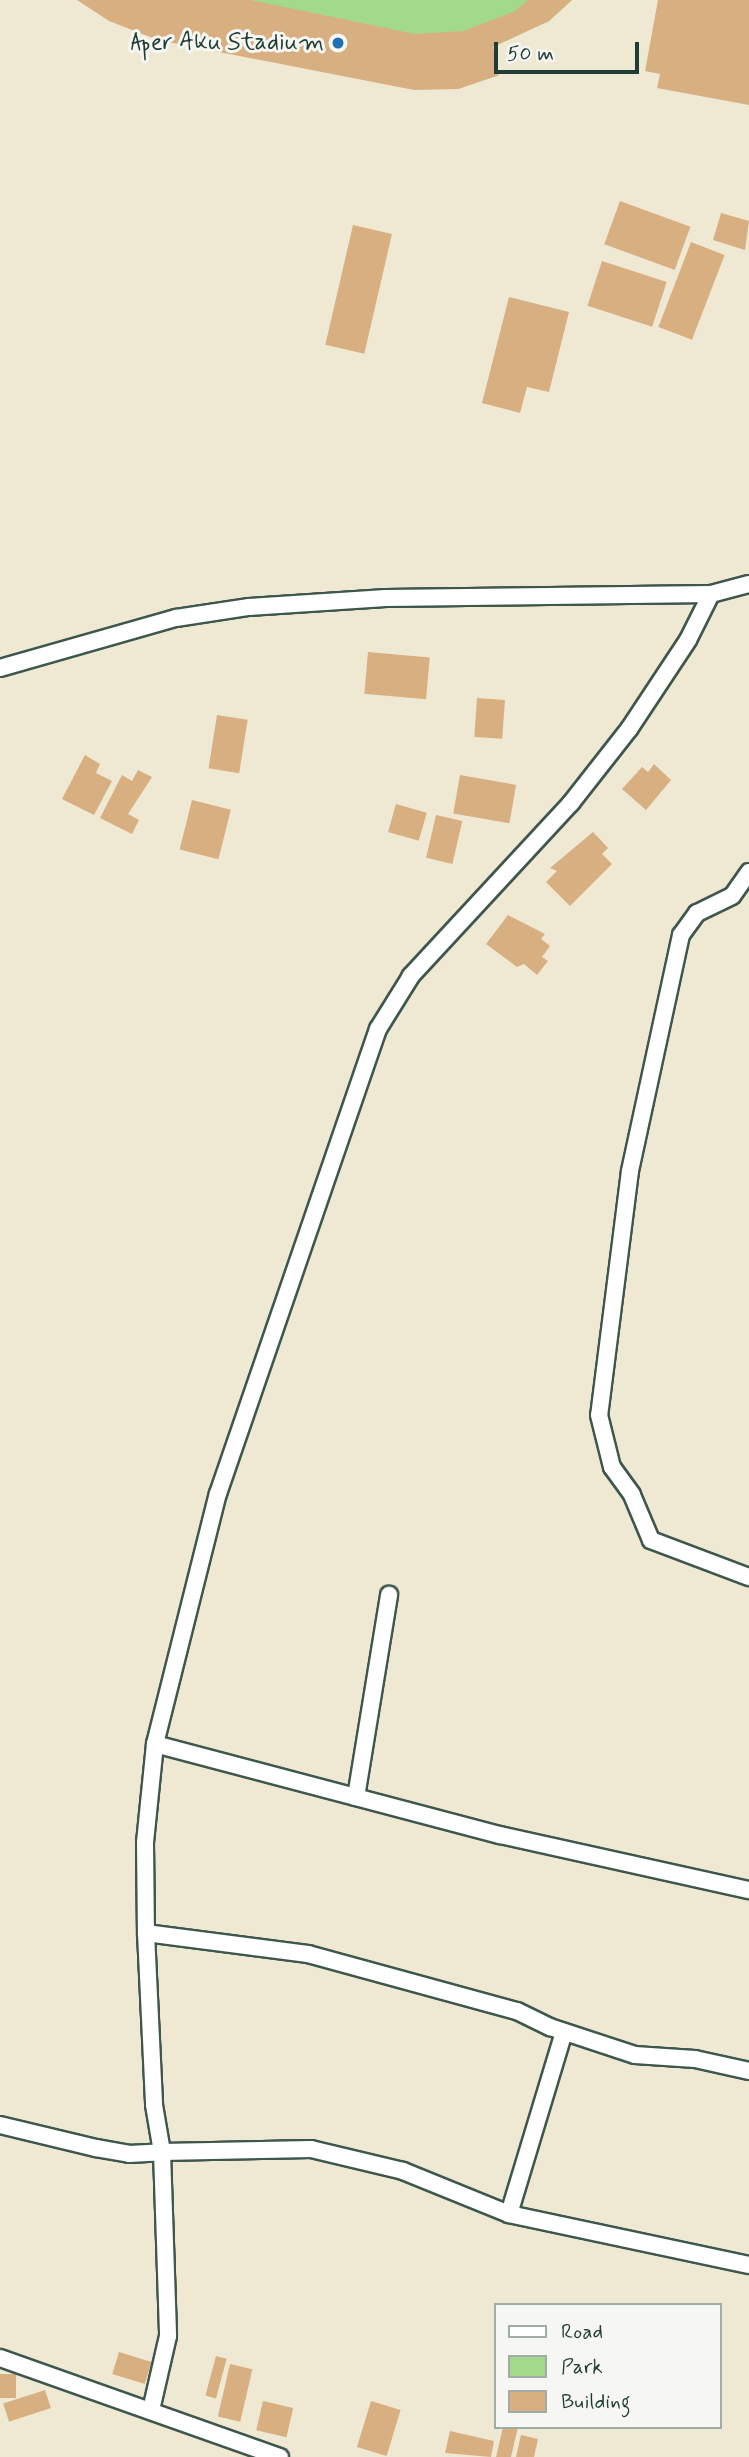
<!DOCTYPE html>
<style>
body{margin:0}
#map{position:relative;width:749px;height:2457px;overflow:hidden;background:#efe9d4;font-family:Mynerve,sans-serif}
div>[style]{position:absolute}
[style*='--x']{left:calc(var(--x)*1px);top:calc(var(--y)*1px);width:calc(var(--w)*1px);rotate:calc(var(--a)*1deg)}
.green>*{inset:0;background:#a3d98a}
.building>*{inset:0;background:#d8af81;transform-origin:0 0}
.roads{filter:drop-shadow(2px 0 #3e574c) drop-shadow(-2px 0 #3e574c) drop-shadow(0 2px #3e574c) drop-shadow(0 -2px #3e574c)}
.minor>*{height:16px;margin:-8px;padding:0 8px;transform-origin:8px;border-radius:8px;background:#fff}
.dots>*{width:19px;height:19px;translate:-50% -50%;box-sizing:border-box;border:4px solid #f6f6f2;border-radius:50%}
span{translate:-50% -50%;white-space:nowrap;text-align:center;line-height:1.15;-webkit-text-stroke:6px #f6f6f2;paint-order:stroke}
.poi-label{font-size:24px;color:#1f3d34}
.right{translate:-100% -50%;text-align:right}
.legend{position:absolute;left:494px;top:2303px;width:228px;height:126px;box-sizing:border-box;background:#f6f6f2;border:2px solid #a0aca6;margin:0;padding:9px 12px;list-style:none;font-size:21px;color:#1f3d34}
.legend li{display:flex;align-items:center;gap:14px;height:35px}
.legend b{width:35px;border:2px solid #a0aca6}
.scale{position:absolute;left:494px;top:42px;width:145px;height:32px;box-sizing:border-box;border:4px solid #1f3d34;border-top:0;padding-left:9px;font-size:21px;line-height:24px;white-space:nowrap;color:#1f3d34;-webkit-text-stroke:5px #f6f6f2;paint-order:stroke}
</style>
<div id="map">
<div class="green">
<div style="clip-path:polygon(77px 0,572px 0,549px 21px,493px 47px,499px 75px,458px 89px)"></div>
</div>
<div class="building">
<div style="clip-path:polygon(77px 0,250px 0,415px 34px,464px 31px,515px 11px,528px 0,572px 0,549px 21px,493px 47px,499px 75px,458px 89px,414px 90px,158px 40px,109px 21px)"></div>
<div style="clip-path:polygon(658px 0,749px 0,749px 105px,657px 88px,660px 74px,645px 71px)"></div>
<div style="left:620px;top:201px;width:75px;height:46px;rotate:20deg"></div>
<div style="clip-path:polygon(721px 213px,749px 221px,745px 250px,713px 240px)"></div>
<div style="left:353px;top:225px;width:40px;height:123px;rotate:13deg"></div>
<div style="left:691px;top:242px;width:36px;height:91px;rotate:21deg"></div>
<div style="left:602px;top:261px;width:68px;height:47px;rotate:18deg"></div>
<div style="clip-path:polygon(509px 297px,569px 312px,549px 392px,527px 387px,520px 413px,482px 403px)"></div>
<div style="left:368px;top:652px;width:62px;height:42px;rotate:5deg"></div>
<div style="left:477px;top:698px;width:28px;height:39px;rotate:4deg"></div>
<div style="left:217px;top:715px;width:31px;height:54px;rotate:9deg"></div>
<div style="clip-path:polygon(85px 755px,100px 764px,96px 773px,112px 781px,94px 815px,62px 799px)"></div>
<div style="clip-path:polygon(654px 764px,671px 780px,646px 810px,622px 789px,642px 767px,648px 772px)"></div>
<div style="clip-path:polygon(138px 770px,152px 777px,128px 814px,139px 820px,132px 834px,100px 818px,122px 775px,132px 781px)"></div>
<div style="left:460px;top:775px;width:57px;height:39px;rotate:10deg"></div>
<div style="left:192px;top:800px;width:40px;height:51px;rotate:14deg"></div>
<div style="left:396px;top:804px;width:32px;height:29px;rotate:16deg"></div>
<div style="left:436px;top:815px;width:27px;height:44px;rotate:13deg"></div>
<div style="clip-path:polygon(593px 832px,608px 848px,602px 854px,612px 864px,570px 906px,546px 882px,557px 871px,550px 868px)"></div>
<div style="clip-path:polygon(508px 915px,545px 934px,541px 939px,550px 946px,542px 957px,548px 961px,537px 975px,524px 964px,517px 967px,486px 944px)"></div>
<div style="left:119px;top:2352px;width:34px;height:23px;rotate:17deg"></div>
<div style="left:216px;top:2356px;width:11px;height:41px;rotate:15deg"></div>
<div style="left:230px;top:2364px;width:23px;height:54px;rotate:13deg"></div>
<div style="left:0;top:2374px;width:16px;height:24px"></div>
<div style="left:45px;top:2390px;width:19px;height:44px;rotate:72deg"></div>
<div style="left:263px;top:2401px;width:31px;height:30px;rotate:13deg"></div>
<div style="left:371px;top:2401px;width:31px;height:48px;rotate:17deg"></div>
<div style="clip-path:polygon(503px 2427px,518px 2427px,511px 2457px,496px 2457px)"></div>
<div style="clip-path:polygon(450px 2431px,494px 2441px,491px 2457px,445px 2453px)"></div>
<div style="clip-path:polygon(521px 2435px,538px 2439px,534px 2457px,516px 2457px)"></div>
</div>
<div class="roads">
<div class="minor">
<div style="--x:711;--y:594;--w:51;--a:116.6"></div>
<div style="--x:688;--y:640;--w:107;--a:123.5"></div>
<div style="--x:629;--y:729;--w:94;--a:128.1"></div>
<div style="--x:571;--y:803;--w:236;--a:132.8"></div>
<div style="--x:411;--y:976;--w:62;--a:121.9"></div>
<div style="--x:378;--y:1029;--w:491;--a:109"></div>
<div style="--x:218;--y:1493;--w:259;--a:104.1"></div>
<div style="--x:155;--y:1744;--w:99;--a:95.8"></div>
<div style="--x:145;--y:1842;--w:91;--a:89.4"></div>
<div style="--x:146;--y:1933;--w:172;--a:87.3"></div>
<div style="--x:154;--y:2105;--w:48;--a:80.3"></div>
<div style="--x:162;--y:2152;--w:149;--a:-1.2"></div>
<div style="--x:311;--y:2149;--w:95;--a:13.4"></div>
<div style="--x:403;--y:2171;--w:114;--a:22.1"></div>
<div style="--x:509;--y:2214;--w:245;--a:12"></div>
<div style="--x:0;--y:668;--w:183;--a:-15.9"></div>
<div style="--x:176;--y:618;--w:74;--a:-8.6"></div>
<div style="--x:249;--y:607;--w:137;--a:-3.8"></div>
<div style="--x:386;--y:598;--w:325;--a:-0.7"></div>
<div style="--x:711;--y:594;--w:39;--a:-15"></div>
<div style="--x:749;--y:872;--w:29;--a:125"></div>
<div style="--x:732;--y:896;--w:39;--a:154"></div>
<div style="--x:697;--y:913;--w:27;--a:126"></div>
<div style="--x:681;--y:935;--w:241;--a:102.2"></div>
<div style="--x:630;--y:1171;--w:246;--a:97.2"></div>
<div style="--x:599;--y:1415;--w:54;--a:76"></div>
<div style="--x:612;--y:1467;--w:34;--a:54"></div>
<div style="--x:632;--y:1495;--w:49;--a:67.1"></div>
<div style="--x:651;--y:1540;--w:105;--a:20.7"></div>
<div style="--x:155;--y:1744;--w:357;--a:14.8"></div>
<div style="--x:500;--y:1835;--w:255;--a:12.5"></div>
<div style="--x:356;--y:1797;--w:205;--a:-80.7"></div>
<div style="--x:146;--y:1933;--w:163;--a:7.4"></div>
<div style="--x:308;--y:1954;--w:217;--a:15.3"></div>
<div style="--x:517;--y:2011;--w:37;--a:26"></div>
<div style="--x:550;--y:2027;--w:89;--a:18.2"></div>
<div style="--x:635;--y:2055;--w:60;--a:3.8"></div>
<div style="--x:695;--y:2059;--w:55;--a:12.5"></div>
<div style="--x:0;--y:2125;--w:99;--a:13.5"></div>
<div style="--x:96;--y:2148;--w:34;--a:10"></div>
<div style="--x:129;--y:2154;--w:33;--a:-3"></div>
<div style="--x:162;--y:2152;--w:184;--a:88.1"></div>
<div style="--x:168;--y:2336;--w:76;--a:102.9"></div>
<div style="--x:509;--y:2214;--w:190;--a:-73.2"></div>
<div style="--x:0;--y:2358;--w:297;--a:19.5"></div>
</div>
</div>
<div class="dots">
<div style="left:338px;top:43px;background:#1f6fb2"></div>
</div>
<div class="poi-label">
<span class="right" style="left:324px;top:43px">Aper Aku Stadium</span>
</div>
<ul class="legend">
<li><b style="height:9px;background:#fff"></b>Road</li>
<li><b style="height:19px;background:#a3d98a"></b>Park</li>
<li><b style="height:19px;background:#d8af81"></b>Building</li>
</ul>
<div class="scale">50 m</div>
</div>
